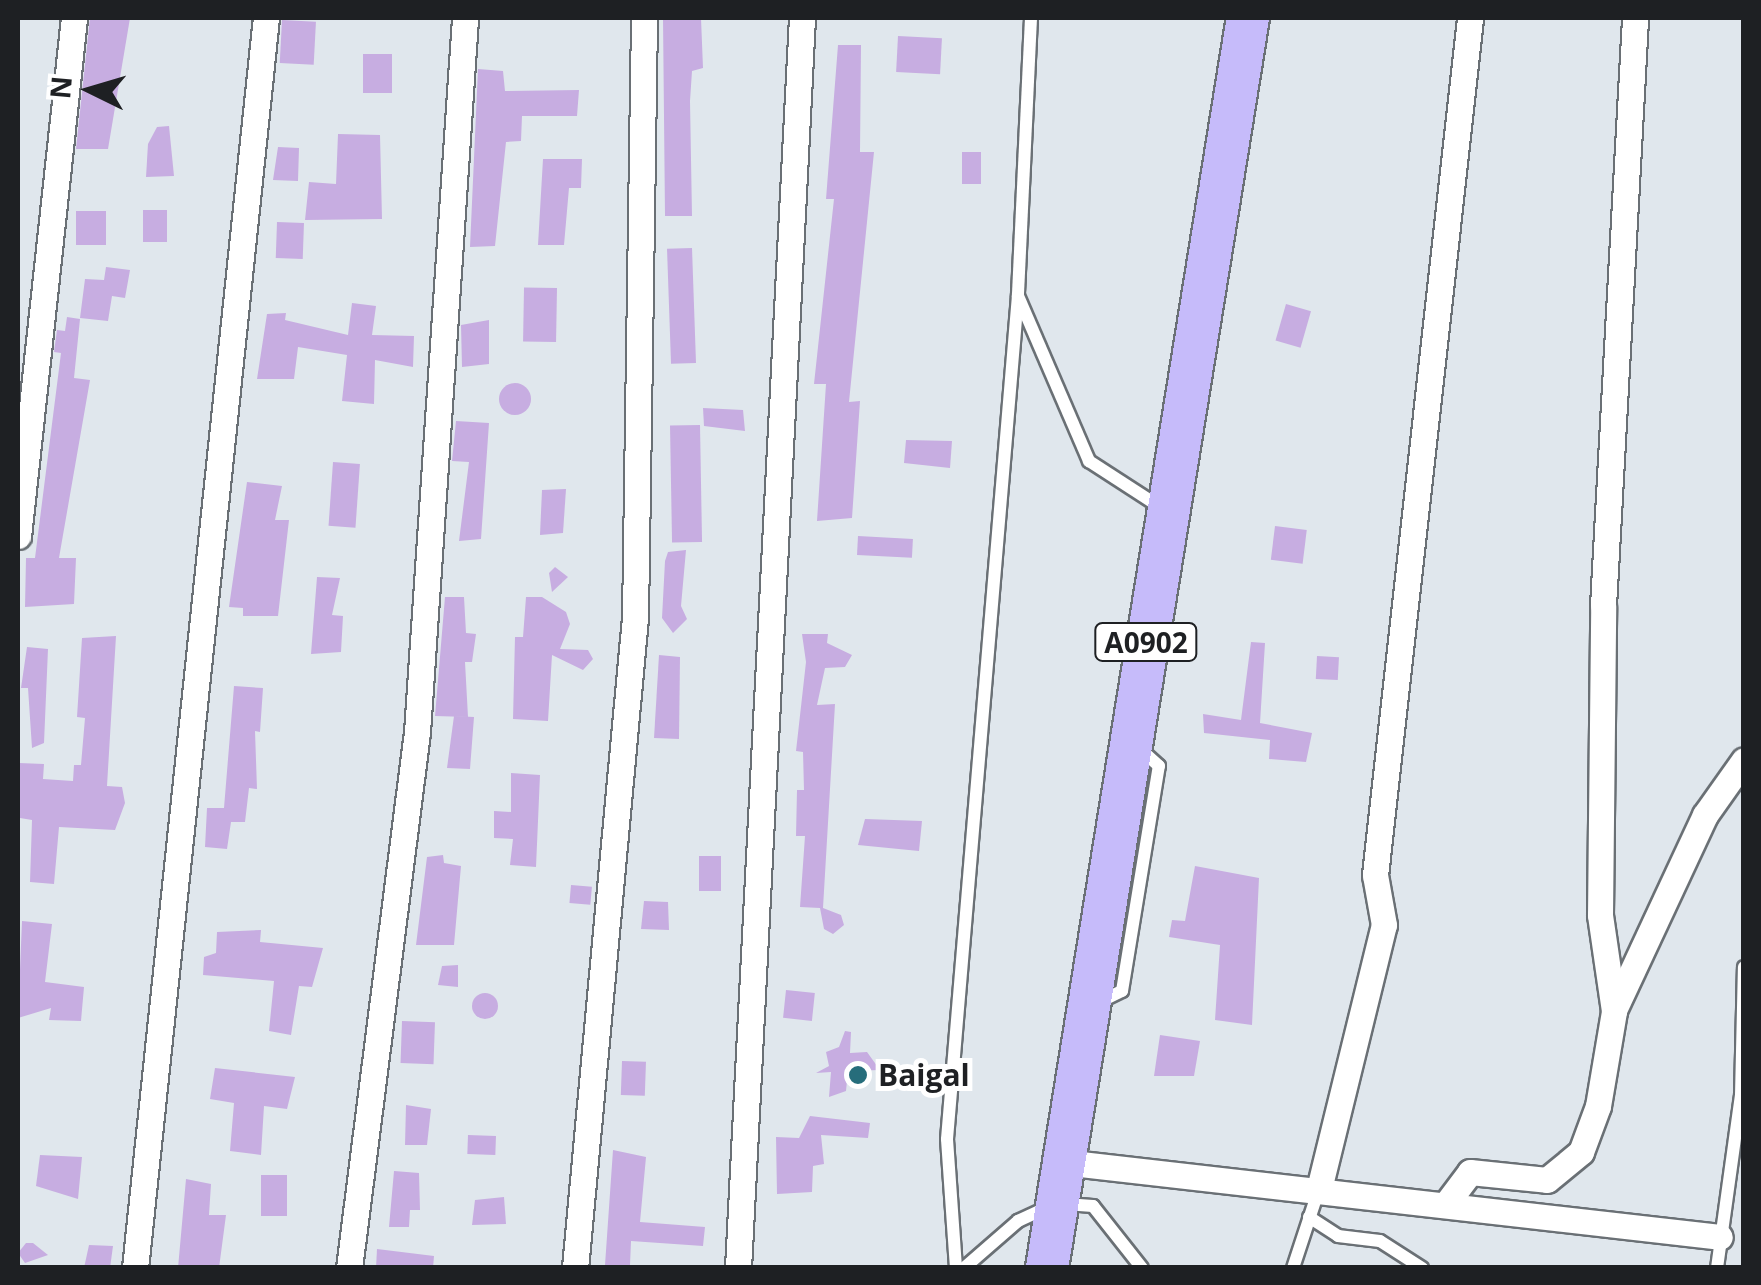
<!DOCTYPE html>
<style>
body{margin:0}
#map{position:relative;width:1761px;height:1285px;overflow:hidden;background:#e0e7ed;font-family:"Open Sans",sans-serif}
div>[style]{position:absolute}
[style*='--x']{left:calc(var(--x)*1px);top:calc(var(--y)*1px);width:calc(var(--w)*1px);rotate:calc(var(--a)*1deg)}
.building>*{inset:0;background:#c7ade1;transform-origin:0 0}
.round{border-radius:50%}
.roads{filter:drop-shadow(2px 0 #6a7075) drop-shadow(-2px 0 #6a7075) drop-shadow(0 2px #6a7075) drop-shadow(0 -2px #6a7075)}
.service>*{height:12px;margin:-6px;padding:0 6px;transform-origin:6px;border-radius:6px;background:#fff}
.minor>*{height:25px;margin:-12.5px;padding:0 12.5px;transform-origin:12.5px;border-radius:12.5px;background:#fff}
.trunk>*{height:42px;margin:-21px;padding:0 21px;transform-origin:21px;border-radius:21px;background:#c6bbfa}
.dots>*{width:28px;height:28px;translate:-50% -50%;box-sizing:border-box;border:5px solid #fff;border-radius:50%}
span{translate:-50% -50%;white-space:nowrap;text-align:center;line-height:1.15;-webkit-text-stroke:10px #fff;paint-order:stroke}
.shield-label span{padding:2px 8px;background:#fff;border:2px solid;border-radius:8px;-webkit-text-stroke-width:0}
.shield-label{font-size:28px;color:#1e2023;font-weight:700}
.poi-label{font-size:30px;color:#1e2023;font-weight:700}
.left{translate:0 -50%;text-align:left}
.frame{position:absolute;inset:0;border:20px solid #1e2023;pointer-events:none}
.north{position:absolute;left:40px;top:40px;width:100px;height:100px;-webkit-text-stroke:8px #fff;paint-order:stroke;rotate:275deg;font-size:28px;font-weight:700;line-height:40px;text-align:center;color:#1e2023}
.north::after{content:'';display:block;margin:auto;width:35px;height:45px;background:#1e2023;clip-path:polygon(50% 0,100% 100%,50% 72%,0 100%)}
</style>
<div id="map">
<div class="building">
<div style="clip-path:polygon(90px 18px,130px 18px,108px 149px,76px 149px)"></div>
<div style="clip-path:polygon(663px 18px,701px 18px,703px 68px,692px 71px,690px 101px,692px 216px,665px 216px)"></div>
<div style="left:282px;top:20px;width:34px;height:43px;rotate:3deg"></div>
<div style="left:898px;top:36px;width:44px;height:36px;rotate:3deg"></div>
<div style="clip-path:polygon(838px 45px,861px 45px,860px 152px,874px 152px,849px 402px,860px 401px,852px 518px,817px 521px,826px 384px,814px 384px,834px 199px,826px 199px)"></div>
<div style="left:363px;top:54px;width:29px;height:39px"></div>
<div style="clip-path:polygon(478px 69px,503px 71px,505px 91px,579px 90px,577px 116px,522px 116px,521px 141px,506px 142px,495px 246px,470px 247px)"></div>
<div style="clip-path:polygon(169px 126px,174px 176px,146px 177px,148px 144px,157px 127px)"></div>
<div style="clip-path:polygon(338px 134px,380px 135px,382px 219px,305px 220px,309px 182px,336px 184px)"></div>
<div style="clip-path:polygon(278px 147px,299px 148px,298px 181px,273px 180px)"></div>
<div style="left:962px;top:152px;width:19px;height:32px"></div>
<div style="clip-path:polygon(543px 159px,582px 159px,581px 188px,569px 188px,564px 245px,538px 245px)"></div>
<div style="left:143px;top:210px;width:24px;height:32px"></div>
<div style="left:76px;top:211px;width:30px;height:34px"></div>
<div style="left:277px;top:222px;width:27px;height:36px;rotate:2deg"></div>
<div style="left:692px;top:248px;width:115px;height:25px;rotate:88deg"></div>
<div style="clip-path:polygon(106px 267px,130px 270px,125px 298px,112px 296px,108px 321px,80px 318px,85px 279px,104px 280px)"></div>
<div style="left:557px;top:288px;width:54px;height:33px;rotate:91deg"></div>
<div style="clip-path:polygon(352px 303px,376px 306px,372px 335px,414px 336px,413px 367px,375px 360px,374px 404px,342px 401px,347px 355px,298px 347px,294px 379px,257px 379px,267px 314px,286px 313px,285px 320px,348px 335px)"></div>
<div style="left:1286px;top:304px;width:26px;height:38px;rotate:16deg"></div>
<div style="clip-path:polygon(67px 317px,80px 319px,74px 378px,90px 380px,59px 558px,76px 558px,74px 604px,25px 607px,26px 558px,35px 558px,61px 353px,54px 352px,57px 330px,65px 331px)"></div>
<div style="clip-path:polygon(489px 320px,489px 364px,462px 367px,461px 325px)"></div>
<div class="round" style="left:499px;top:383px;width:32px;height:32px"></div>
<div style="clip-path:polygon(703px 408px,743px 410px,745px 431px,704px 426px)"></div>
<div style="clip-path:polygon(456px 421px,489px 423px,481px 539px,459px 541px,469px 462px,452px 461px)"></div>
<div style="left:700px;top:425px;width:117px;height:30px;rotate:89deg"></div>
<div style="clip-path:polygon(906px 440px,952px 441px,950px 468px,904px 463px)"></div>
<div style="left:333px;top:462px;width:27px;height:64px;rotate:4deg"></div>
<div style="clip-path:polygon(247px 482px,282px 486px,275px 520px,289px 520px,278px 616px,243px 616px,243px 608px,229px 607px)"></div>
<div style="clip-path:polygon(566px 489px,563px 533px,540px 535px,542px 490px)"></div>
<div style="left:1275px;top:526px;width:32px;height:34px;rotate:7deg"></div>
<div style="left:858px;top:536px;width:55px;height:19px;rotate:3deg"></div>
<div style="clip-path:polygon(686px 550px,681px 606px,687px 619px,673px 633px,662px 618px,665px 561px,668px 552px)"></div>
<div style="clip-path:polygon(555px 567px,568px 577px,552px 592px,549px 573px)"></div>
<div style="clip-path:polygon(317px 577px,340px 578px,332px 615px,343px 616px,341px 652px,311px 654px)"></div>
<div style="clip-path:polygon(445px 597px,464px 597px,466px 633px,476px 634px,472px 662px,465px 662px,468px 717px,435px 716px)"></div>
<div style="clip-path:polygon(526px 597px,542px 597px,566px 612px,570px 624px,560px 649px,588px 650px,593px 659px,583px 670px,552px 655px,548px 721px,513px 719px,515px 637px,523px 637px)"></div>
<div style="clip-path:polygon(802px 634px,828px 634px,827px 643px,852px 655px,845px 667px,825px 668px,817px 705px,835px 704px,823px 908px,841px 915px,844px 925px,833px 934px,824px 929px,820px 908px,800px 907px,805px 836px,796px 836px,797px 790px,804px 790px,803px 752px,796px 751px,806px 662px)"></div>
<div style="clip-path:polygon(116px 636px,107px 786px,122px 787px,125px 803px,115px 830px,59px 827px,54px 884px,30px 882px,32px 820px,20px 818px,18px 810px,19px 763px,44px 764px,43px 779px,73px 781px,74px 765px,81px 765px,85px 718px,77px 717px,82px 638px)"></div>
<div style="clip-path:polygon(1251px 642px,1265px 643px,1260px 723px,1312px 733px,1306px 762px,1269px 759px,1270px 740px,1204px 733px,1203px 714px,1241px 720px)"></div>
<div style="clip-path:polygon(27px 647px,48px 649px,44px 743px,32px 748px,28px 688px,21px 688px)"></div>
<div style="clip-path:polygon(659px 655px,680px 657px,679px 739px,654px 738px)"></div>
<div style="left:1317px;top:656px;width:22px;height:23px;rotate:3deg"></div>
<div style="clip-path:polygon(234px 686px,263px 688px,260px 732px,255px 731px,257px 789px,249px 788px,245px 822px,231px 822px,227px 849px,205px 847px,207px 808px,224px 808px)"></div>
<div style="clip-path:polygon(454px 716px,474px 717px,470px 769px,447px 768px)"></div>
<div style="clip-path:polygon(511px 773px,540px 775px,536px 867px,510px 865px,513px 839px,494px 838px,494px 811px,511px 812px)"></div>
<div style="clip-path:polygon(865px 819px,922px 821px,919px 851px,858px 845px)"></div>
<div style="clip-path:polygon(443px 855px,444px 863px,461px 866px,454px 945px,416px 945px,427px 857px)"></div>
<div style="left:699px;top:856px;width:22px;height:35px"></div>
<div style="clip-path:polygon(1195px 866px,1259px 878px,1252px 1025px,1215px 1020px,1220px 945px,1169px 937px,1172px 920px,1185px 921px)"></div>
<div style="left:571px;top:885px;width:21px;height:18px;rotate:5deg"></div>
<div style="clip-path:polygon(644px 901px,668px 902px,669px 930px,641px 929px)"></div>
<div style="clip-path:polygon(22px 921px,52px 924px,45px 982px,84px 987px,81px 1021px,49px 1020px,51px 1008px,18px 1018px)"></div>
<div style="clip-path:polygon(261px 930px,260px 942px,323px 948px,312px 987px,299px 986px,291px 1035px,269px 1031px,274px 981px,203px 975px,204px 957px,216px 953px,217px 932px)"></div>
<div style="clip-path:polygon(458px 965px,458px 987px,438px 985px,442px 966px)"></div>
<div style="left:786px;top:990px;width:29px;height:28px;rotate:6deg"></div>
<div class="round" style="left:472px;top:993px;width:26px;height:26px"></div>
<div style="left:402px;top:1021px;width:33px;height:42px;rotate:2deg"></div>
<div style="clip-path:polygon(845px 1031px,851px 1032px,850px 1053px,867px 1052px,880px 1070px,848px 1071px,846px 1091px,829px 1097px,831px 1072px,816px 1073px,829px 1066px,826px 1052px,839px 1047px)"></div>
<div style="clip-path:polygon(1160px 1035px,1200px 1041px,1194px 1076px,1154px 1076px)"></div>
<div style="left:622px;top:1061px;width:24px;height:34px;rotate:2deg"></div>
<div style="clip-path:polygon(215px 1068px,295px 1077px,287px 1109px,264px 1106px,261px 1155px,230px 1151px,234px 1103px,210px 1099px)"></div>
<div style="clip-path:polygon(406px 1105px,431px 1109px,427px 1145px,405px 1145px)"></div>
<div style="clip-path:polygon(810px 1116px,870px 1123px,868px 1138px,821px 1135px,824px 1164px,813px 1166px,812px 1192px,777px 1194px,776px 1137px,799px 1138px)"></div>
<div style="left:468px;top:1135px;width:28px;height:19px;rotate:2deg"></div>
<div style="clip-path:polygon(613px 1150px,646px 1157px,640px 1222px,705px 1227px,703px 1246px,631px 1241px,630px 1265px,605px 1265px)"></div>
<div style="clip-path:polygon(40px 1155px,82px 1157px,78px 1199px,36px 1186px)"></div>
<div style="clip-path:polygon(394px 1171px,419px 1173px,420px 1210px,410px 1210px,409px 1227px,389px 1227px)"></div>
<div style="left:261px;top:1175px;width:26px;height:41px"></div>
<div style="clip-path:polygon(186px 1179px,211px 1184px,209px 1215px,226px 1215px,219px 1268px,178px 1268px)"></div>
<div style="clip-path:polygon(504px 1197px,506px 1224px,472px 1225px,475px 1200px)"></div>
<div style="clip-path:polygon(26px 1243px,33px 1243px,48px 1255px,25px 1263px,18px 1253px)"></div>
<div style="clip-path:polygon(89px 1245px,113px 1246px,110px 1268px,84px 1268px)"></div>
<div style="clip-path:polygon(377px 1249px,434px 1256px,433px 1268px,376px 1268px)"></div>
</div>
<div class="roads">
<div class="service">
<div style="--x:1031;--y:18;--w:278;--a:92.7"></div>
<div style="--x:1018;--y:296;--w:180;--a:66.7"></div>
<div style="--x:1089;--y:461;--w:85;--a:32.9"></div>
<div style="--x:1095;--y:1004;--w:30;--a:-26"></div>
<div style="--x:1122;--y:991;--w:228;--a:-80.7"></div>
<div style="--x:1159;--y:766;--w:25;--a:-138"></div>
<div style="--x:1065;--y:1204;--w:28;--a:4"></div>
<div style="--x:1093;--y:1206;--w:79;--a:51.7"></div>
<div style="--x:1309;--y:1217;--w:35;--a:33"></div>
<div style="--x:1338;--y:1236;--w:42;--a:6.8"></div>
<div style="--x:1380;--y:1241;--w:50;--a:32.7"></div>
<div style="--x:956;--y:1268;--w:129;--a:-94"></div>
<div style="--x:947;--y:1139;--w:846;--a:-85.19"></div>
<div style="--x:964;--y:1268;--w:72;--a:-41"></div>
<div style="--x:1018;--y:1221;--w:31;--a:-25"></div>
<div style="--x:1293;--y:1268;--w:83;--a:-71.8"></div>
<div style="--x:1717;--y:1268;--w:174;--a:-82.1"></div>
<div style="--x:1741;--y:1096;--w:129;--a:-88.7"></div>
</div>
<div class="minor">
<div style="--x:18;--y:536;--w:521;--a:-83.83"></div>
<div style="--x:1615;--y:1008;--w:213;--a:-65"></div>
<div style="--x:1705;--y:815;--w:67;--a:-54.7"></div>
<div style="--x:1063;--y:1162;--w:661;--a:6.51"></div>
<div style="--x:1319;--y:1189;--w:272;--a:-76.2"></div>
<div style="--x:1384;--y:925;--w:51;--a:-100.2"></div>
<div style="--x:1375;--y:875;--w:862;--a:-83.67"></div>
<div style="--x:1446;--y:1204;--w:40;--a:-53"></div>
<div style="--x:1470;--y:1172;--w:77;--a:5.9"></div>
<div style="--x:1547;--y:1180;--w:44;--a:-39.5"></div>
<div style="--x:1581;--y:1152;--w:49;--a:-69.7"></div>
<div style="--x:1598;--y:1106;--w:96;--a:-80.4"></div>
<div style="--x:1614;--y:1011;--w:97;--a:-98.3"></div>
<div style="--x:1600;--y:915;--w:309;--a:-89.4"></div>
<div style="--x:1603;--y:606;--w:589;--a:-86.88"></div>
<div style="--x:135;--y:1268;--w:1257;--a:-84.02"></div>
<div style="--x:349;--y:1268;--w:540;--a:-82.77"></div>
<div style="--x:417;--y:732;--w:716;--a:-86.15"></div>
<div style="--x:575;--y:1268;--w:653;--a:-84.73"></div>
<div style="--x:635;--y:618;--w:600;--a:-89.14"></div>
<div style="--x:738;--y:1268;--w:1252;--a:-87.07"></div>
</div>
<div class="trunk">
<div style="--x:1047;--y:1268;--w:1266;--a:-80.87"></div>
</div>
</div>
<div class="dots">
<div style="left:858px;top:1075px;background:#266d7b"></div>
</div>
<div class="shield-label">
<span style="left:1146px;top:642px">A0902</span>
</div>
<div class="poi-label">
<span class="left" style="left:878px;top:1075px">Baigal</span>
</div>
<div class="frame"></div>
<div class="north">N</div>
</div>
